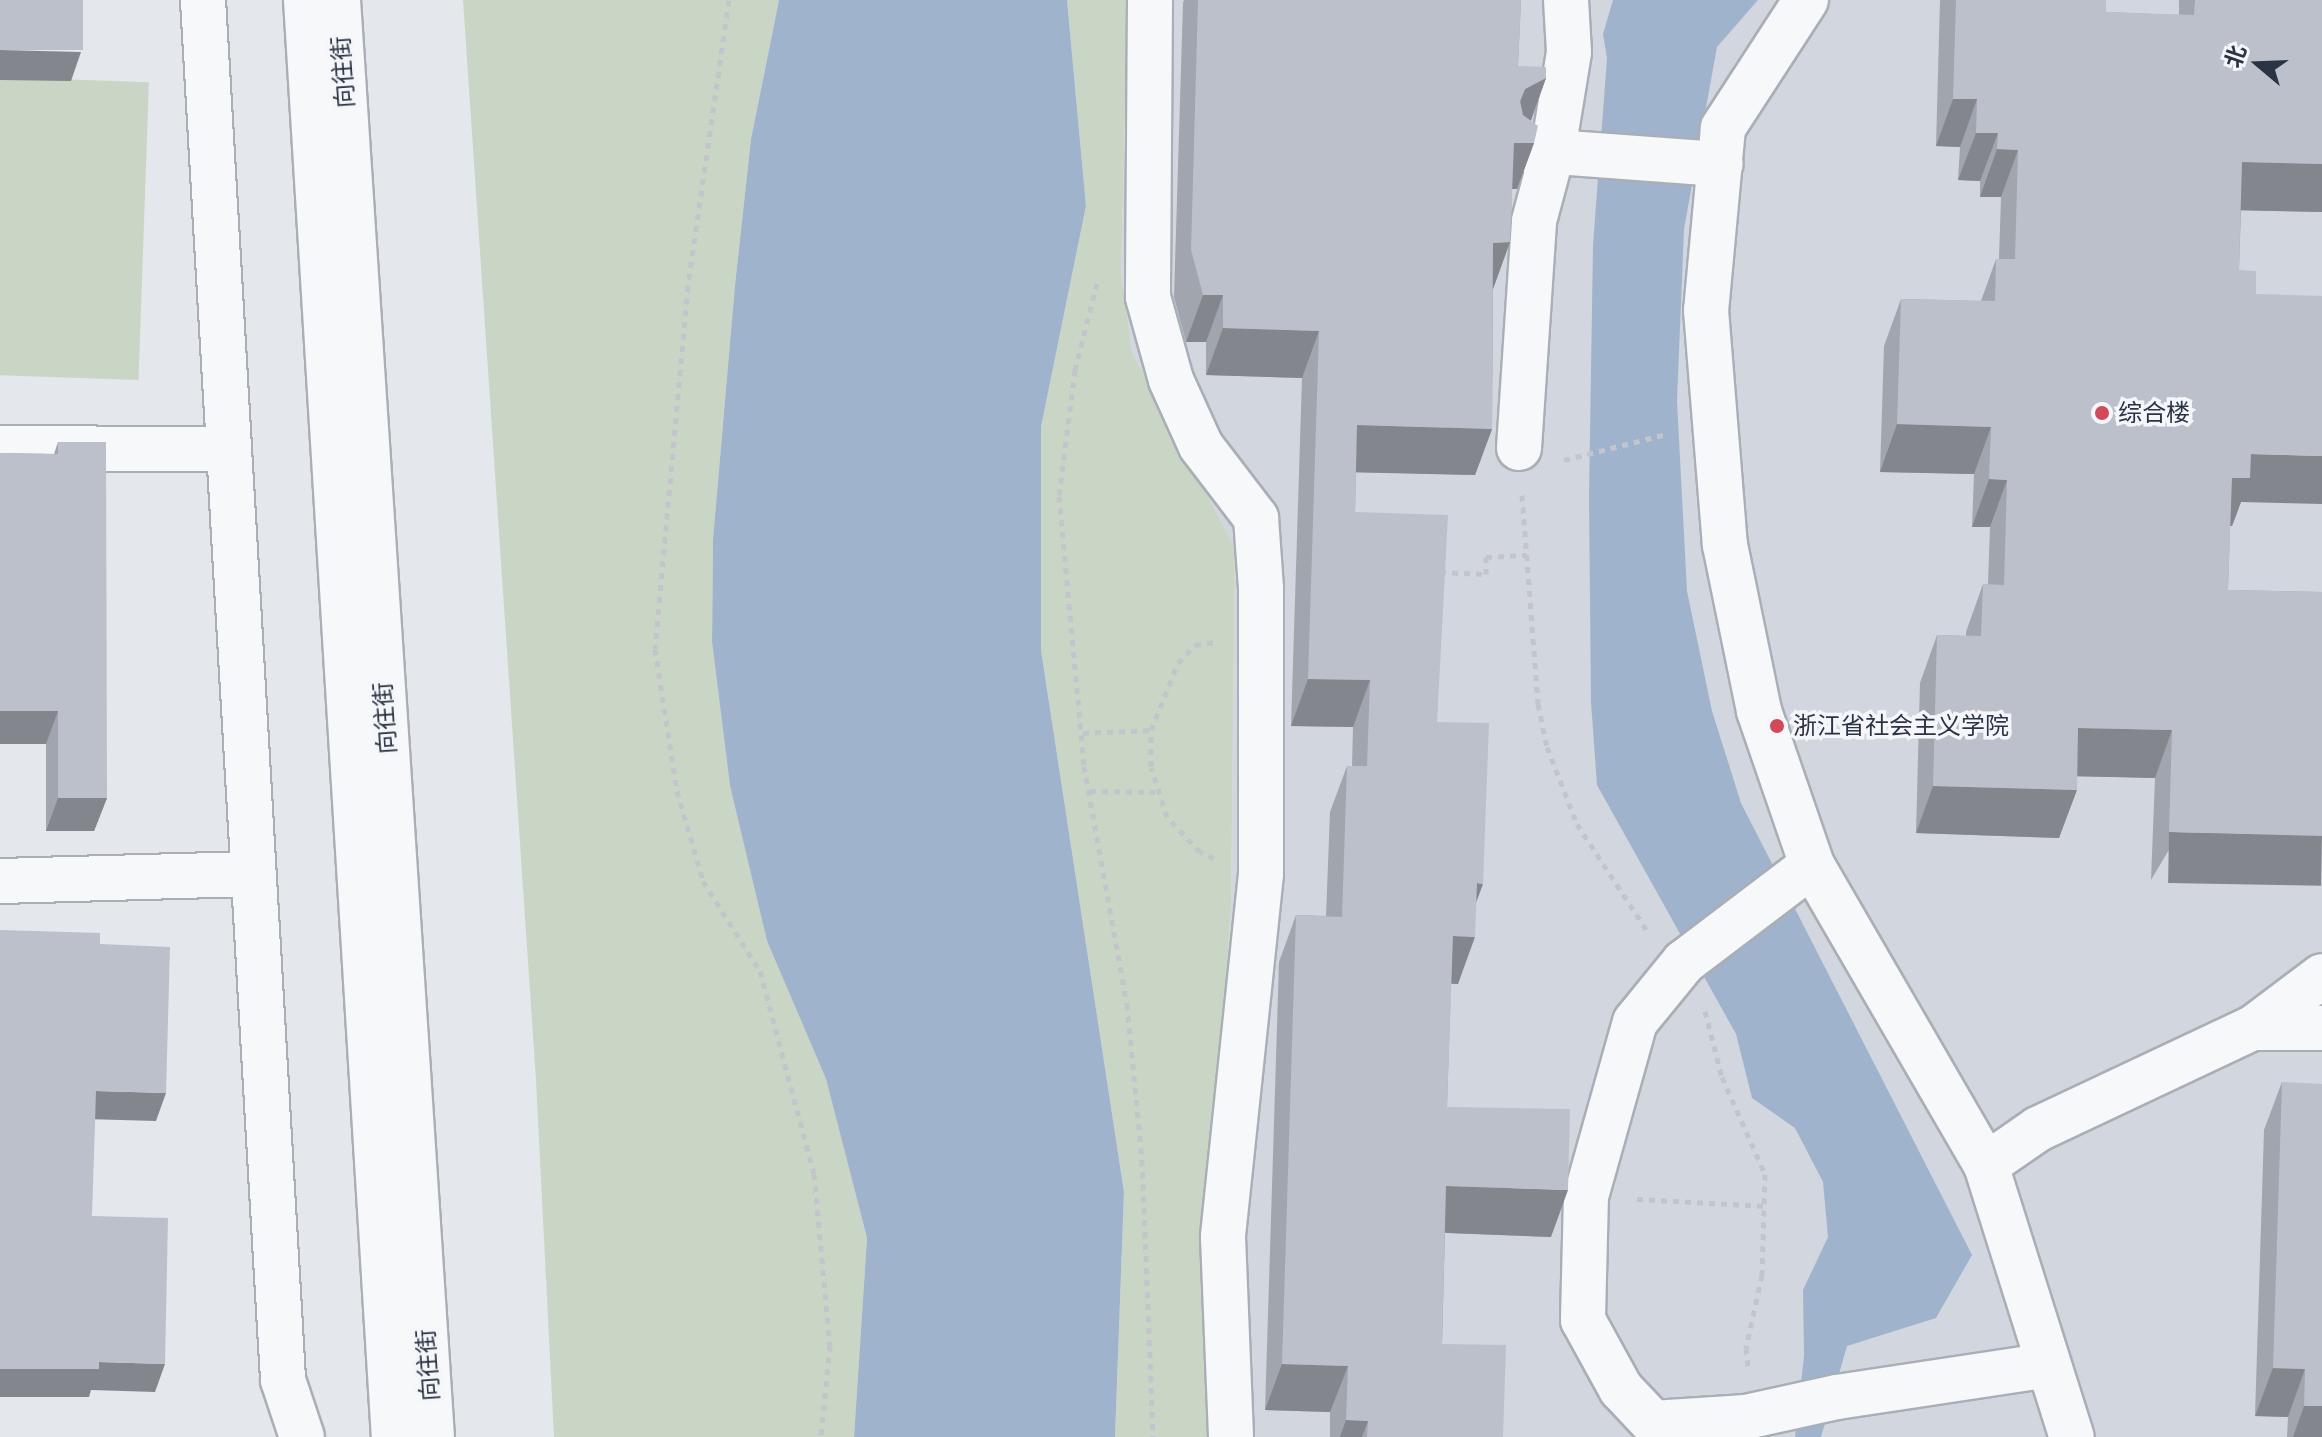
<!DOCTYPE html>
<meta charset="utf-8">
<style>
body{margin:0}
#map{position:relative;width:2322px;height:1437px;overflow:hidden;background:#e4e7ec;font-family:"Public Sans","Noto Sans SC",sans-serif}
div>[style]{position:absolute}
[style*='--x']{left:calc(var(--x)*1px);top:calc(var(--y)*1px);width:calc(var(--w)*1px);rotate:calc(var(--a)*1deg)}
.built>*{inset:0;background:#d2d6de}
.green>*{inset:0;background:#c9d6c5;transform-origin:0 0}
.water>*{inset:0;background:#9fb4cc}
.path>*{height:5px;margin-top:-2.5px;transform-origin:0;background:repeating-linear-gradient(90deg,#c2c5cb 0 6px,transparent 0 12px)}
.roads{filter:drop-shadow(2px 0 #a9aeb7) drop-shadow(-2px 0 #a9aeb7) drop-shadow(0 2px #a9aeb7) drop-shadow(0 -2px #a9aeb7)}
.minor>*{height:44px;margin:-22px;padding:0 22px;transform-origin:22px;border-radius:22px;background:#f7f8fa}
.wall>*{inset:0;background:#a1a5ae}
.shaded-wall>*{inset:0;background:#83868d;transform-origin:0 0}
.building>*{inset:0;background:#bbc0ca;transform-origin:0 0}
.dots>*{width:22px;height:22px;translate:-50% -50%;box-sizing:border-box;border:4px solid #f4f6f9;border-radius:50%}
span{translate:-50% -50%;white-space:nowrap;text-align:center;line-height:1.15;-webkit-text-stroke:7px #f4f6f9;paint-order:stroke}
.street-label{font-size:24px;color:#2b3445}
.poi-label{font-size:24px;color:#2b3445}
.left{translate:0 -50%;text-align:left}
.north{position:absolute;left:2218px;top:24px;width:80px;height:80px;-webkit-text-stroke:6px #f4f6f9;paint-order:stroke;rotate:289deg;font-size:22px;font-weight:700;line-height:32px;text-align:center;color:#2b3445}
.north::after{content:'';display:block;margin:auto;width:28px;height:36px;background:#2b3445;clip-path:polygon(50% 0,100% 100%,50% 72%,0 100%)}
</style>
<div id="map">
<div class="built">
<div style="clip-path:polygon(1128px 0,2322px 0,2322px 1437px,1216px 1437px,1217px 1125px,1231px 904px,1235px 548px,1132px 352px,1121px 272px)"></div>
</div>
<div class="green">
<div style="clip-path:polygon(463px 0,779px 0,751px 139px,735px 285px,713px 539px,712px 642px,730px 786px,767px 941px,826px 1079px,867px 1238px,854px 1437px,554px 1437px,536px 1080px)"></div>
<div style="clip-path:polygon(1067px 0,1128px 0,1121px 272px,1132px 352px,1235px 548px,1231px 904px,1217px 1125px,1216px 1437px,1115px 1437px,1124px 1192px,1041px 650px,1041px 427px,1086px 206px)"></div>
<div style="left:0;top:77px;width:149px;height:298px;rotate:2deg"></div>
</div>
<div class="water">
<div style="clip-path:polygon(779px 0,1067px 0,1086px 206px,1041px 427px,1041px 650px,1124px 1192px,1115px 1437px,854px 1437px,867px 1238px,826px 1079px,767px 941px,730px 786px,712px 642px,713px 539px,735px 285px,751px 139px)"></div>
<div style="clip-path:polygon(1613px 0,1758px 0,1717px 47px,1684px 229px,1677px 401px,1687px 591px,1712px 711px,1741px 803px,1972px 1255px,1936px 1318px,1847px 1346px,1821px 1437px,1795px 1437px,1804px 1356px,1803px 1290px,1828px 1237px,1823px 1182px,1795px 1128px,1752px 1098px,1736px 1034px,1597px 785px,1591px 702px,1589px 498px,1593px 245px,1607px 58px,1603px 34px)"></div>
</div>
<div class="path">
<div style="--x:729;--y:0;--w:289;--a:98.2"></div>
<div style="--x:688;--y:286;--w:364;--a:95.2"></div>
<div style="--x:655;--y:649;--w:144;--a:81.2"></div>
<div style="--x:677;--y:791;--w:94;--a:73.9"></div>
<div style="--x:703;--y:881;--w:107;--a:57.7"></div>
<div style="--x:760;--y:971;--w:210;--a:75.1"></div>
<div style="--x:814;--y:1174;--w:172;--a:84.7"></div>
<div style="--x:830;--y:1345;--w:92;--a:95.6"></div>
<div style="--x:1097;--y:283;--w:90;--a:104.2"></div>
<div style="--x:1075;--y:370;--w:127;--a:97.2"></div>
<div style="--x:1059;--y:496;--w:271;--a:84.7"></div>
<div style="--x:1084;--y:766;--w:242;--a:79.8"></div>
<div style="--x:1127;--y:1004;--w:157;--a:84.5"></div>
<div style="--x:1142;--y:1160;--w:277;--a:87.7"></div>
<div style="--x:1564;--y:460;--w:106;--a:-14.2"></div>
<div style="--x:1522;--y:495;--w:210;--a:85.6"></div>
<div style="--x:1538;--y:704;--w:44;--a:78.2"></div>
<div style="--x:1547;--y:747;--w:83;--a:68.7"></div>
<div style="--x:1577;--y:824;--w:129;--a:56.7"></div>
<div style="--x:1440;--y:572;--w:46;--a:2.5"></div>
<div style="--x:1486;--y:574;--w:17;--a:-90"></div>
<div style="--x:1486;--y:557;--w:41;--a:-2.8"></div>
<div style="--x:1083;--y:733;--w:68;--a:-2.5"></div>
<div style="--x:1090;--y:791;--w:65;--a:0.9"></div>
<div style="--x:1214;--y:858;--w:15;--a:-157"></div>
<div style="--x:1200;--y:852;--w:48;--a:-133.3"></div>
<div style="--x:1167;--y:817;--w:52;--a:-107.7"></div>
<div style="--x:1151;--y:767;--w:37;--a:-90"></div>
<div style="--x:1151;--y:730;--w:72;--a:-68.1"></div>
<div style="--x:1178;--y:663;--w:25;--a:-47"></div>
<div style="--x:1195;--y:645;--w:19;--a:-9"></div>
<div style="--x:1705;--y:1011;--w:68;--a:75.6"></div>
<div style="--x:1722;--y:1077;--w:106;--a:66.1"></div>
<div style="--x:1765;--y:1174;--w:101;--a:91.7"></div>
<div style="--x:1762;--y:1275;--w:75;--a:102.4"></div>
<div style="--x:1746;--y:1348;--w:20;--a:84"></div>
<div style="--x:1637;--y:1199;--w:129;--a:3.1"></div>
</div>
<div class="roads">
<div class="minor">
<div style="--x:203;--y:0;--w:1382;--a:86.68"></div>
<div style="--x:283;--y:1380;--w:60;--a:71.6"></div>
<div style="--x:306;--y:0;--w:1440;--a:86.5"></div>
<div style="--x:338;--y:0;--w:1440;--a:86.26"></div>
<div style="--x:1150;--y:0;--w:297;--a:90.4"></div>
<div style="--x:1148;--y:297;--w:86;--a:74.5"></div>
<div style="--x:1171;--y:380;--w:72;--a:65.6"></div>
<div style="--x:1201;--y:446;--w:91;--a:52.6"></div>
<div style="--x:1256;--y:518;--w:70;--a:85.9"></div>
<div style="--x:1261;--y:588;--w:286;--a:90"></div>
<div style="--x:1261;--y:874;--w:365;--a:96"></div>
<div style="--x:1223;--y:1237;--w:200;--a:87.7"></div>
<div style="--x:1806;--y:0;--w:153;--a:123"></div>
<div style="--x:1723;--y:128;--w:183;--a:95.3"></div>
<div style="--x:1706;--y:310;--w:236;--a:85.4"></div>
<div style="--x:1725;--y:545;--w:169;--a:78.4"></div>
<div style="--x:1759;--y:711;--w:163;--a:71"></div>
<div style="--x:1812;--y:865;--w:347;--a:59.9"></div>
<div style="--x:1986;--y:1165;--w:285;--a:72.5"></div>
<div style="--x:1528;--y:150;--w:193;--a:4.2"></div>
<div style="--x:0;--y:448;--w:229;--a:0.3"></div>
<div style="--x:1519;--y:448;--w:227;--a:-86.2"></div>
<div style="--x:1534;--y:221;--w:73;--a:-75"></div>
<div style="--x:1553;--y:150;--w:99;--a:-80.7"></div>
<div style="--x:1569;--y:52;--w:52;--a:-93.3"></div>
<div style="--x:1812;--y:865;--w:161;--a:142.8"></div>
<div style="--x:1684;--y:962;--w:77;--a:129.2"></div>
<div style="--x:1635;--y:1022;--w:181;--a:105.7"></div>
<div style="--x:1586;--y:1196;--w:124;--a:91.4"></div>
<div style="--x:1583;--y:1320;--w:79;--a:61.2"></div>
<div style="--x:1621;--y:1389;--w:47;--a:46.7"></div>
<div style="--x:1653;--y:1423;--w:93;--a:-3.7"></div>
<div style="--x:1746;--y:1417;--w:93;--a:-12.4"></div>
<div style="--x:1837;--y:1397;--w:213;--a:-8.6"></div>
<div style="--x:0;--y:881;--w:253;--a:-1.6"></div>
<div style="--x:2253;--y:1028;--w:69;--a:0"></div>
<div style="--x:1986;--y:1165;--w:63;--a:-34.7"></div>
<div style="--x:2038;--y:1129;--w:238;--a:-25.2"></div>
<div style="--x:2253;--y:1028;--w:86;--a:-37"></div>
</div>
</div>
<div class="wall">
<div style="clip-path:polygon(1184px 0,1521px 0,1518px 66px,1546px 78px,1531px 121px,1534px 143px,1517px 189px,1512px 189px,1510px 242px,1493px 289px,1492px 429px,1475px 475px,1356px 472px,1355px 512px,1437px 722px,1476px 903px,1458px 984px,1451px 983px,1447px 1107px,1551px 1237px,1445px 1233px,1442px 1344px,1503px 1437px,1330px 1437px,1330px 1412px,1265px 1410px,1279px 962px,1296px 915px,1326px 916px,1330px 812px,1347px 766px,1352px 766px,1353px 727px,1291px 726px,1302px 378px,1206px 375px,1206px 342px,1186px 342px,1174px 297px,1183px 3px)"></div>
<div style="clip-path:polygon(1940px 0,2106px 0,2106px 12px,2179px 15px,2179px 0,2322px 0,2322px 212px,2241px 210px,2239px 270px,2241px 502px,2232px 526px,2230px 526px,2228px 590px,2322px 592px,2151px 880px,2155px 778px,2077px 776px,2059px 838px,1916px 833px,1920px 683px,1937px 635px,1966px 636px,1966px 632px,1983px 584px,1988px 584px,1990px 527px,1972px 527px,1974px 474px,1880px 472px,1884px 346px,1901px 299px,1981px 301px,1996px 259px,1999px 259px,2001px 197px,1980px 197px,1980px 181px,1958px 180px,1960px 147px,1936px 146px)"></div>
<div style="clip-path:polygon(58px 442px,107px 798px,94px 831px,46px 831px,46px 744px,0 744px,0 453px,54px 454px)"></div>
<div style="clip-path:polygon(2282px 1082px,2322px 1437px,2287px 1437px,2288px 1417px,2255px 1416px,2264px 1130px)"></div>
</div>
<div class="shaded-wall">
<div style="clip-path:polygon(0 50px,81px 52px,71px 81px,0 80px)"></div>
<div style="clip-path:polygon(1546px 78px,1529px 125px,1508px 135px,1525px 89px)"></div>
<div style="clip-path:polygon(1953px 99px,1977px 99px,1960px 147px,1936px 146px)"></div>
<div style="clip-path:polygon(1976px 133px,1998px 133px,1980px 181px,1958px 180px)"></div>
<div style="clip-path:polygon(1514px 143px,1534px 143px,1517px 189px,1497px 189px)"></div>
<div style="clip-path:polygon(1997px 149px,2018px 150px,2001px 197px,1980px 197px)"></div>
<div style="clip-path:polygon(2242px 162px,2322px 164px,2322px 212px,2225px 210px)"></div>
<div style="clip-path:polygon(1510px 242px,1493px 289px,1476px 290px,1493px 243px)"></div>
<div style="clip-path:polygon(1203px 295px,1223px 295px,1206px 342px,1186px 342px)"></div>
<div style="clip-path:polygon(1223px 328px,1319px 331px,1302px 378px,1206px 375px)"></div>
<div style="clip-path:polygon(1897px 424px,1991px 427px,1974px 474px,1880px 472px)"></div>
<div style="clip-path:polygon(1357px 425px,1492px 429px,1475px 475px,1340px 472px)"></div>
<div style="clip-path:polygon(2251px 454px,2322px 456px,2322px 504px,2241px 502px,2232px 526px,2214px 525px,2232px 478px)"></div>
<div style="clip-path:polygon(1989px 479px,2007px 480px,1990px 527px,1972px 527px)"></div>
<div style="clip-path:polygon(1308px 679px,1370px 680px,1353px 727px,1291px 726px)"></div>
<div style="clip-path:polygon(0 711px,58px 711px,46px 744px,0 744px)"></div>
<div style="clip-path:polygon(2078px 728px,2172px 730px,2155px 778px,2061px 776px)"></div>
<div style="clip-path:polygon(1933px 786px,2077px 790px,2059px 838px,1916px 833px)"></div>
<div style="clip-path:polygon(58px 798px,107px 798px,94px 831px,46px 831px)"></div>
<div style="left:2169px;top:832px;width:153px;height:51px;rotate:1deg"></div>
<div style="clip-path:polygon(1477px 883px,1483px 884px,1466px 930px)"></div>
<div style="clip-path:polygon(1453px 936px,1475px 937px,1458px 984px,1436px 983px)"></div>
<div style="clip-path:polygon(96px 1091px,166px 1093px,156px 1121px,85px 1119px)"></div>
<div style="clip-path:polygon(1446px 1186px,1568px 1190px,1551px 1237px,1429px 1232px)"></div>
<div style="clip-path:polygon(99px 1362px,165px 1364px,155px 1392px,91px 1390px,89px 1397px,0 1397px,0 1369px)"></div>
<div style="clip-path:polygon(1282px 1364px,1348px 1366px,1330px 1412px,1265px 1410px)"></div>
<div style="clip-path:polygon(2273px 1368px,2305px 1369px,2288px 1417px,2255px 1416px)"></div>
<div style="clip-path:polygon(2304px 1406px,2322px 1406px,2322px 1437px,2293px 1437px)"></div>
<div style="clip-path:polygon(1346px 1420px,1368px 1421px,1362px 1437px,1340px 1437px)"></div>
</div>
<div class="building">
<div style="left:0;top:0;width:83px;height:50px"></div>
<div style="clip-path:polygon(1198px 0,1521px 0,1518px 66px,1546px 67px,1546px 78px,1525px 89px,1520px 101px,1523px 115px,1538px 126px,1534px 143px,1514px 143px,1510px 242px,1493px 243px,1492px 429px,1357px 425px,1355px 512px,1448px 515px,1437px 722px,1489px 723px,1483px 884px,1477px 883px,1475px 937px,1453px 936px,1447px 1107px,1570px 1109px,1568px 1190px,1446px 1186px,1442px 1344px,1506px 1345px,1503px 1437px,1367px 1437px,1368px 1421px,1346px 1420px,1348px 1366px,1282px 1364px,1296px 915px,1342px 917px,1347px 766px,1367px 766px,1370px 680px,1308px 679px,1319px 331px,1223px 328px,1223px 295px,1203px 295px,1191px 250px)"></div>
<div style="clip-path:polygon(1956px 0,2106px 0,2106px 12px,2194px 15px,2195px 0,2322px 0,2322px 164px,2242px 162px,2239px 270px,2256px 271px,2256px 294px,2322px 296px,2322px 456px,2251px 454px,2250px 478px,2232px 478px,2228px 590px,2322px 592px,2322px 836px,2169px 832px,2172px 730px,2078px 728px,2077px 790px,1933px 786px,1937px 635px,1981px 636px,1983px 584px,2004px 585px,2007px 480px,1989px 479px,1991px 427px,1897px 424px,1901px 299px,1995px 301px,1996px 259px,2015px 259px,2018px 150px,1997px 149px,1998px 133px,1976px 133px,1977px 99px,1953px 99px)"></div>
<div style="clip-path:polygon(58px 442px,106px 442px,107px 798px,58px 798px,58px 711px,0 711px,0 453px,58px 454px)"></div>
<div style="clip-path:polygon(0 930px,100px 933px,100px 944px,170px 947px,166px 1093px,96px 1091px,92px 1216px,168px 1218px,165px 1364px,99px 1362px,99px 1369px,0 1369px)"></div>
<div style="clip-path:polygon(2282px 1082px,2322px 1084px,2322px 1406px,2304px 1406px,2305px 1369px,2273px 1368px)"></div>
</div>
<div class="dots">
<div style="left:2102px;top:413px;background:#d1495b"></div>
<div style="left:1777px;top:726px;background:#d1495b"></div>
</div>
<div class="street-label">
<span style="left:343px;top:72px;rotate:-94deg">向往街</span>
<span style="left:385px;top:718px;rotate:-94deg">向往街</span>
<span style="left:428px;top:1365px;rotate:-94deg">向往街</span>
</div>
<div class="poi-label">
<span class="left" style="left:2118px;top:413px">综合楼</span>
<span class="left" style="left:1793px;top:726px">浙江省社会主义学院</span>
</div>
<div class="north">北</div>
</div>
